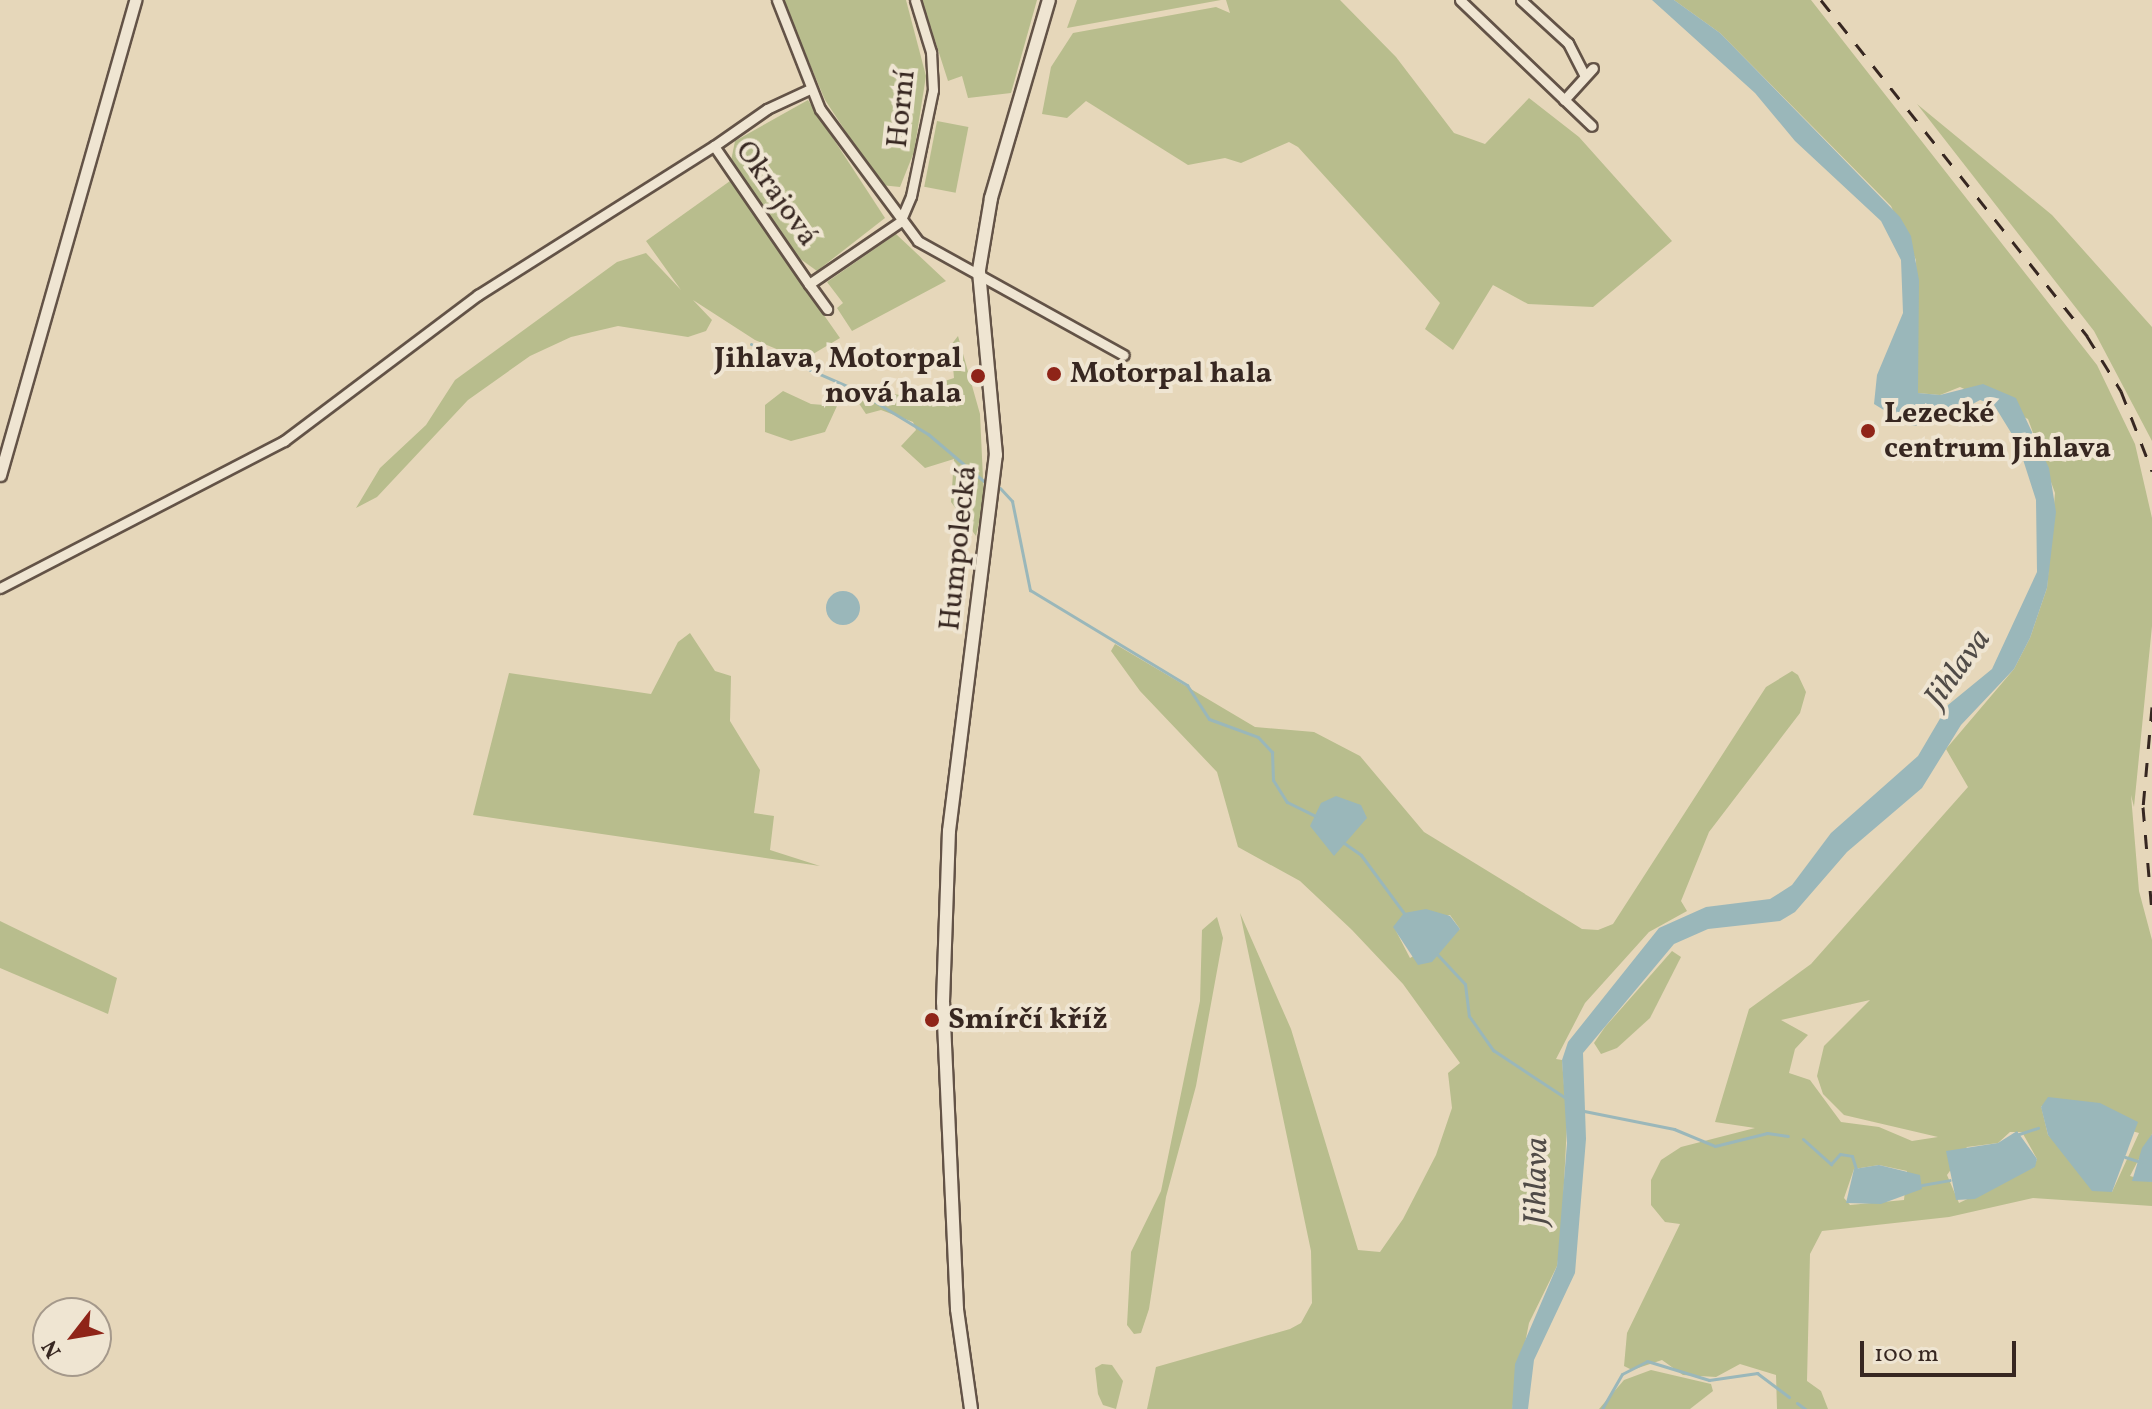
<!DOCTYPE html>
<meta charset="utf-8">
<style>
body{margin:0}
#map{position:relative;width:2152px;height:1409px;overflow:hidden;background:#e6d7ba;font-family:Vollkorn,serif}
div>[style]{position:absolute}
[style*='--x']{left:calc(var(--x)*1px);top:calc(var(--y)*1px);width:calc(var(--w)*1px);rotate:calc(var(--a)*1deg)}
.green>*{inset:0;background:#b8bd8d;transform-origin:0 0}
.water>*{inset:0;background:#9ab7ba}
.round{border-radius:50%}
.stream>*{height:3px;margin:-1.5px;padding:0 1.5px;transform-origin:1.5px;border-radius:1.5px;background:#9ab7ba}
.roads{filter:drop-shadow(2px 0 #635347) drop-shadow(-2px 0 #635347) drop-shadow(0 2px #635347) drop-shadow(0 -2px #635347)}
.minor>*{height:9px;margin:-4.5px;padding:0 4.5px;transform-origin:4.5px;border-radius:4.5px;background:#efe5d2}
.tertiary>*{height:11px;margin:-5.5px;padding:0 5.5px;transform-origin:5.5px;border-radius:5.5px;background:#efe5d2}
.secondary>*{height:12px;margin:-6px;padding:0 6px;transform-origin:6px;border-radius:6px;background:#efe5d2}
.rail>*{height:3px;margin-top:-1.5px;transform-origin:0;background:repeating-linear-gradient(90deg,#372721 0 14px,transparent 0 28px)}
.dots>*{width:22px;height:22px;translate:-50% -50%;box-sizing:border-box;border:4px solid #efe5d2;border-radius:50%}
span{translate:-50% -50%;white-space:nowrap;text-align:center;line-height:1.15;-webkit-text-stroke:8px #efe5d2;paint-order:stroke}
.street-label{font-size:30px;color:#372721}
.poi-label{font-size:30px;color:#372721;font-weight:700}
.right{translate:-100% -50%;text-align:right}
.left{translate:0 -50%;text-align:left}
.water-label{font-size:32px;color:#504b47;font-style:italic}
.north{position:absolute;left:32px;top:1297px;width:80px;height:80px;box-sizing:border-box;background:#efe5d2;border:2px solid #a5998b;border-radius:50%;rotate:239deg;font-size:22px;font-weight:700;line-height:32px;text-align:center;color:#372721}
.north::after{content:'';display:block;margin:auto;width:28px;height:36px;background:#8f2418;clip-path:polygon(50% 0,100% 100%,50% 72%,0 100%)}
.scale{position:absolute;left:1860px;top:1341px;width:156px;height:36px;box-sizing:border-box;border:4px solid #372721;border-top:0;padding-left:10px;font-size:24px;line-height:28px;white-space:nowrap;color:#372721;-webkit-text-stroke:6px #efe5d2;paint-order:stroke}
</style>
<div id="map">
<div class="green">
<div style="clip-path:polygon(783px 0,906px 0,926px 76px,914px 152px,900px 187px,881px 185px,825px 100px)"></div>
<div style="clip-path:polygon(922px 0,1037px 0,1011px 93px,968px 98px,962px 76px,948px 81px)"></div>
<div style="clip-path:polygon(1077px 0,1221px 0,1067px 28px)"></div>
<div style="clip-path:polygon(1226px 0,1340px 0,1396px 57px,1454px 133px,1485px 144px,1529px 98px,1579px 137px,1672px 241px,1593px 307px,1528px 304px,1493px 285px,1453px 350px,1425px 329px,1440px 303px,1298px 147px,1289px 142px,1241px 163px,1225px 158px,1188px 165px,1086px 101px,1067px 118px,1042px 114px,1051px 67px,1073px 33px,1216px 7px,1230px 13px)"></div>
<div style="clip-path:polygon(evenodd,1674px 0,1811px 0,2097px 365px,2135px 444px,2152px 518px,2152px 626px,2134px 807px,2131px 795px,2139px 891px,2152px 940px,2152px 1134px,2130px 1176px,2152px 1182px,2152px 1206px,2033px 1198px,1949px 1217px,1822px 1231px,1810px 1254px,1807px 1381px,1821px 1391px,1828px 1409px,1777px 1409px,1776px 1375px,1740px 1364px,1716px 1377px,1683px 1375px,1662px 1360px,1632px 1370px,1624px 1366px,1627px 1333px,1680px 1224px,1665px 1222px,1651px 1205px,1651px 1180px,1661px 1160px,1681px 1147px,1755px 1128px,1715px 1122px,1749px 1009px,1811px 964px,1968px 787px,1946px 749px,2014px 669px,2030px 638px,2047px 588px,2055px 493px,2028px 419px,1960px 387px,1940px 395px,1918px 393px,1916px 260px,1891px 206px,1720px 33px,1674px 0,1870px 1000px,1824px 1046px,1817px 1076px,1823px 1094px,1844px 1115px,1938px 1137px,1912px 1141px,1879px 1127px,1841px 1122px,1810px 1080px,1789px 1073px,1795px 1049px,1808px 1035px,1781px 1020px,1870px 1000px,1674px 0,2041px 1106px,2139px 1133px,2112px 1192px,2048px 1135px,2041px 1106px,1674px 0,2010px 1132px,2022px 1132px,2037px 1159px,2034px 1167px,1959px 1203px,1947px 1175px,1967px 1147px,1998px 1143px,2010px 1132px,1674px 0,1879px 1165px,1907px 1171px,1904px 1200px,1850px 1205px,1844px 1198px,1854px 1169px,1879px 1165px)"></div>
<div style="clip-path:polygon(808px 100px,885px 218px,817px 271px,799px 258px,731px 161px,735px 141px)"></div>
<div style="clip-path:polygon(1917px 104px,2052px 215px,2152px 327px,2152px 441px,2094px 331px)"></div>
<div style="left:937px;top:121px;width:32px;height:67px;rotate:11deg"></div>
<div style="clip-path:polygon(730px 181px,840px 338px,803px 360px,755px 340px,693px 300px,712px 320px,706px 331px,688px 337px,618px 326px,571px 337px,530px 356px,468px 400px,377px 497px,356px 508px,380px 468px,426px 425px,455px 380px,617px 262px,646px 253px,681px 290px,646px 241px)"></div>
<div style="clip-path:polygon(896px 234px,946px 281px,852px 331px,837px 308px,843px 303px,827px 282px)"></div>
<div style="clip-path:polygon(958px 336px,980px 414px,984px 500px,976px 536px,951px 502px,954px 459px,925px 468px,901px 446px,916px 430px,913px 422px,881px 410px,866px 414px,858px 402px,868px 392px,902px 395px,954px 378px,951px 345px)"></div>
<div style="clip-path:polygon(783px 391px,811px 404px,837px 406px,825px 432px,791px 441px,765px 432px,765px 405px)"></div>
<div style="clip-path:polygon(690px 633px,715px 671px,731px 676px,730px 721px,760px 770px,754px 813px,774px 816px,770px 850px,820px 866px,473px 815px,509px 673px,651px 694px,678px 642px)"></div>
<div style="clip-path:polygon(evenodd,1115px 644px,1255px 727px,1314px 732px,1360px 756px,1424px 832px,1582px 929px,1598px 930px,1613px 924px,1766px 687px,1792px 671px,1798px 675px,1806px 692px,1800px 713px,1709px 832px,1681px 901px,1687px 911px,1649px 932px,1585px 1003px,1556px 1059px,1562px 1060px,1567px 1124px,1561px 1242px,1557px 1266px,1529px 1323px,1512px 1409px,1147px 1409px,1156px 1367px,1290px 1329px,1301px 1323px,1312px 1303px,1311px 1251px,1240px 913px,1291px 1029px,1358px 1250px,1380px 1252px,1403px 1219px,1436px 1155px,1452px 1108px,1448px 1073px,1460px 1063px,1403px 984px,1352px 930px,1300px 881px,1238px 847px,1217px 772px,1140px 691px,1111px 651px,1115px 644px,1450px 915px,1460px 929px,1410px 958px,1396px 931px,1450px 915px)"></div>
<div style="clip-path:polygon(1217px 917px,1223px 938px,1196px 1086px,1166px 1197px,1149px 1309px,1141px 1333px,1134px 1334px,1127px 1325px,1131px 1252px,1161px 1191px,1200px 1001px,1202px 930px)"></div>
<div style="clip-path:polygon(0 921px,117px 978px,108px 1014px,0 968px)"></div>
<div style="clip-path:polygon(1672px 951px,1681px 957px,1650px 1018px,1617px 1048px,1601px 1054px,1594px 1043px,1605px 1027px)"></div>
<div style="clip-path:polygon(1102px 1364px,1112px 1365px,1123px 1381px,1116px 1409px,1103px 1405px,1098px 1394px,1095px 1368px)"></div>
<div style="clip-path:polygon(1651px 1370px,1711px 1384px,1713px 1391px,1690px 1409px,1599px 1409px,1624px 1380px)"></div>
</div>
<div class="water">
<div style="clip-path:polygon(1652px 0,1674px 0,1720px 33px,1900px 217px,1911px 236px,1919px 280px,1918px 393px,1940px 395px,1983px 384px,2016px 398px,2049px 468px,2056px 512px,2047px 588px,2030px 638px,2014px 669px,1961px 725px,1922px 788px,1847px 852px,1795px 912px,1780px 921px,1708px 929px,1674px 944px,1583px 1053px,1586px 1139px,1575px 1273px,1534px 1360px,1528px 1409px,1512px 1409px,1515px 1364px,1557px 1266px,1567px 1143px,1562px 1060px,1568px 1042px,1659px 928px,1706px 907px,1770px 899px,1792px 885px,1831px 833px,1918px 756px,1948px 705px,1992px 669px,2037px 572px,2036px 500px,2018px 444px,1994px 405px,1980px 400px,1936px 424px,1910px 426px,1874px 404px,1877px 375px,1903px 313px,1901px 260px,1881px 221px,1795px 141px,1755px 93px)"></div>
<div class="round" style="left:826px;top:591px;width:34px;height:34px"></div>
<div style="clip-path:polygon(1336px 796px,1361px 805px,1367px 818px,1334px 856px,1310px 826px,1321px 803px)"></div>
<div style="clip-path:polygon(1426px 909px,1450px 916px,1460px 929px,1432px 962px,1418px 965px,1393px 927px,1404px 913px)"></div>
<div style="clip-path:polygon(2048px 1097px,2100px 1103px,2138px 1122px,2112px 1192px,2092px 1191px,2048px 1135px,2041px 1107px)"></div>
<div style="clip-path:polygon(2017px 1131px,2037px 1159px,2035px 1167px,1975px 1199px,1956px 1200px,1946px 1151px,1998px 1143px)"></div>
<div style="clip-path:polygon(2152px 1134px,2152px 1182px,2132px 1181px,2142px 1148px)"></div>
<div style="clip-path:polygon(1879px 1165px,1920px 1175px,1922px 1189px,1881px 1204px,1846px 1203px,1854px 1169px)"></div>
</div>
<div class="stream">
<div style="--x:751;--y:344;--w:112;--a:23.6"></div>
<div style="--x:854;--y:389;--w:87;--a:31.3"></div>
<div style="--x:928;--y:434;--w:76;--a:40.2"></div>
<div style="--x:1000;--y:488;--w:18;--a:47"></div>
<div style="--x:1012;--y:501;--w:91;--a:78.6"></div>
<div style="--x:1030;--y:590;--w:184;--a:31.2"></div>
<div style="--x:1187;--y:685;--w:40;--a:57.1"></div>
<div style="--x:1209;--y:719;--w:52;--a:20.2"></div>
<div style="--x:1258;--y:737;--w:21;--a:47"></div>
<div style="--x:1272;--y:752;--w:28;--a:88"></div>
<div style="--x:1273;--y:780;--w:26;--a:58"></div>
<div style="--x:1287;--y:802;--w:32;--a:26"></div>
<div style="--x:1344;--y:843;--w:21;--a:35"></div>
<div style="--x:1361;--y:855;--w:76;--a:53.6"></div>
<div style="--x:1436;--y:953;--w:42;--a:46.9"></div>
<div style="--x:1465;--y:984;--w:32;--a:83"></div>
<div style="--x:1469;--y:1016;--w:42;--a:54.8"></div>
<div style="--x:1493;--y:1050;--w:89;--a:33.5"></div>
<div style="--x:1584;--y:1111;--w:92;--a:11.3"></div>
<div style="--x:1674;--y:1129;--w:44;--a:22.5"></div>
<div style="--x:1715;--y:1146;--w:54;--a:-14"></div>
<div style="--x:1767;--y:1133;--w:21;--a:8"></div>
<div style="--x:2019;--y:1134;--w:20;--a:-18"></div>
<div style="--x:1803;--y:1139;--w:38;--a:42"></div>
<div style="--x:1831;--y:1164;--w:13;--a:-48"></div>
<div style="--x:1840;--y:1154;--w:12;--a:9"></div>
<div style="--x:1852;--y:1156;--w:14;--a:73"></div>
<div style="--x:2125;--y:1157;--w:16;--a:18"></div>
<div style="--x:1922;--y:1185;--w:28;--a:-10"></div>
<div style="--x:1797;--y:1403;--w:10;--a:37"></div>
<div style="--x:1602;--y:1409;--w:40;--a:-60.3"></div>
<div style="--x:1622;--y:1374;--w:28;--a:-27"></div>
<div style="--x:1647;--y:1361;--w:65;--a:17"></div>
<div style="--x:1709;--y:1380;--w:49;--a:-8.3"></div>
<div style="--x:1757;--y:1373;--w:40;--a:37"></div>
</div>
<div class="roads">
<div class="minor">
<div style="--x:777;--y:0;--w:117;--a:68.5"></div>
<div style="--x:820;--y:109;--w:164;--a:53.4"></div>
<div style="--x:918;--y:241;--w:235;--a:29"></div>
<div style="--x:1460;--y:0;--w:182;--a:43.7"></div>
<div style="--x:1521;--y:0;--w:64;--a:42.5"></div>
<div style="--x:1568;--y:43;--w:36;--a:63"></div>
<div style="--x:810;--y:89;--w:47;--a:155.1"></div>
<div style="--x:767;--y:109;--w:65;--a:145.1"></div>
<div style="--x:714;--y:146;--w:168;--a:55.5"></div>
<div style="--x:809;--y:284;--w:110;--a:-34.3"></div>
<div style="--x:900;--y:222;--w:28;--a:-67"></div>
<div style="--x:911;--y:196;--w:108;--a:-78.3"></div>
<div style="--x:933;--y:90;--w:38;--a:-93"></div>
<div style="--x:931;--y:52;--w:54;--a:-107.1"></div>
<div style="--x:1564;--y:100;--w:43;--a:-47.8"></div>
<div style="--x:809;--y:284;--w:31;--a:54"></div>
<div style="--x:0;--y:588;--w:320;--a:-27.4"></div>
<div style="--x:284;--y:441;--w:243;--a:-37"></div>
<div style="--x:478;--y:295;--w:279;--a:-32.3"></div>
</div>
<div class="tertiary">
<div style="--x:0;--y:475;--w:494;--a:-74.1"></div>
</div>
<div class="secondary">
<div style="--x:971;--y:1409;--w:101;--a:-98"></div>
<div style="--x:957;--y:1309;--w:307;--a:-92.6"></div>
<div style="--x:943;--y:1002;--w:171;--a:-88"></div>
<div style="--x:949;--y:831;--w:379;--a:-82.9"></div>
<div style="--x:996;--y:455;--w:186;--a:-95.3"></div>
<div style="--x:979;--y:270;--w:73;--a:-80.5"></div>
<div style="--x:991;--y:198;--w:206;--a:-73.7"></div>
</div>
</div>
<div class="rail">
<div style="--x:1821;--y:0;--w:429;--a:51.6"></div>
<div style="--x:2087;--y:336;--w:65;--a:58.3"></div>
<div style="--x:2121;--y:391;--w:86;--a:68.8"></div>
<div style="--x:2152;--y:707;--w:100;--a:95.1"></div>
<div style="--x:2143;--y:807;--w:105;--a:85.1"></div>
</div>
<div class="dots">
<div style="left:1054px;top:374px;background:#8f2418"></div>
<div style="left:978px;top:376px;background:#8f2418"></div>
<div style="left:1868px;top:431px;background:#8f2418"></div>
<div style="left:932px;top:1020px;background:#8f2418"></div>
</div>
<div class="street-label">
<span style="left:902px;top:109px;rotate:-84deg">Horní</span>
<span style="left:776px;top:194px;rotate:55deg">Okrajová</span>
<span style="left:959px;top:548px;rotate:-84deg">Humpolecká</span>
</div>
<div class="poi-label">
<span class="right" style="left:962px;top:376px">Jihlava, Motorpal<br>nová hala</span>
<span class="left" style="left:1070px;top:374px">Motorpal hala</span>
<span class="left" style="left:1884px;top:431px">Lezecké<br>centrum Jihlava</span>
<span class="left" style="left:948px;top:1020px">Smírčí kříž</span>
</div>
<div class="water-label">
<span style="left:1959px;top:669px;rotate:-54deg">Jihlava</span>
<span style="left:1538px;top:1181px;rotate:-89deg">Jihlava</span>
</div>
<div class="north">N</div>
<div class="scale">100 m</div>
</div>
